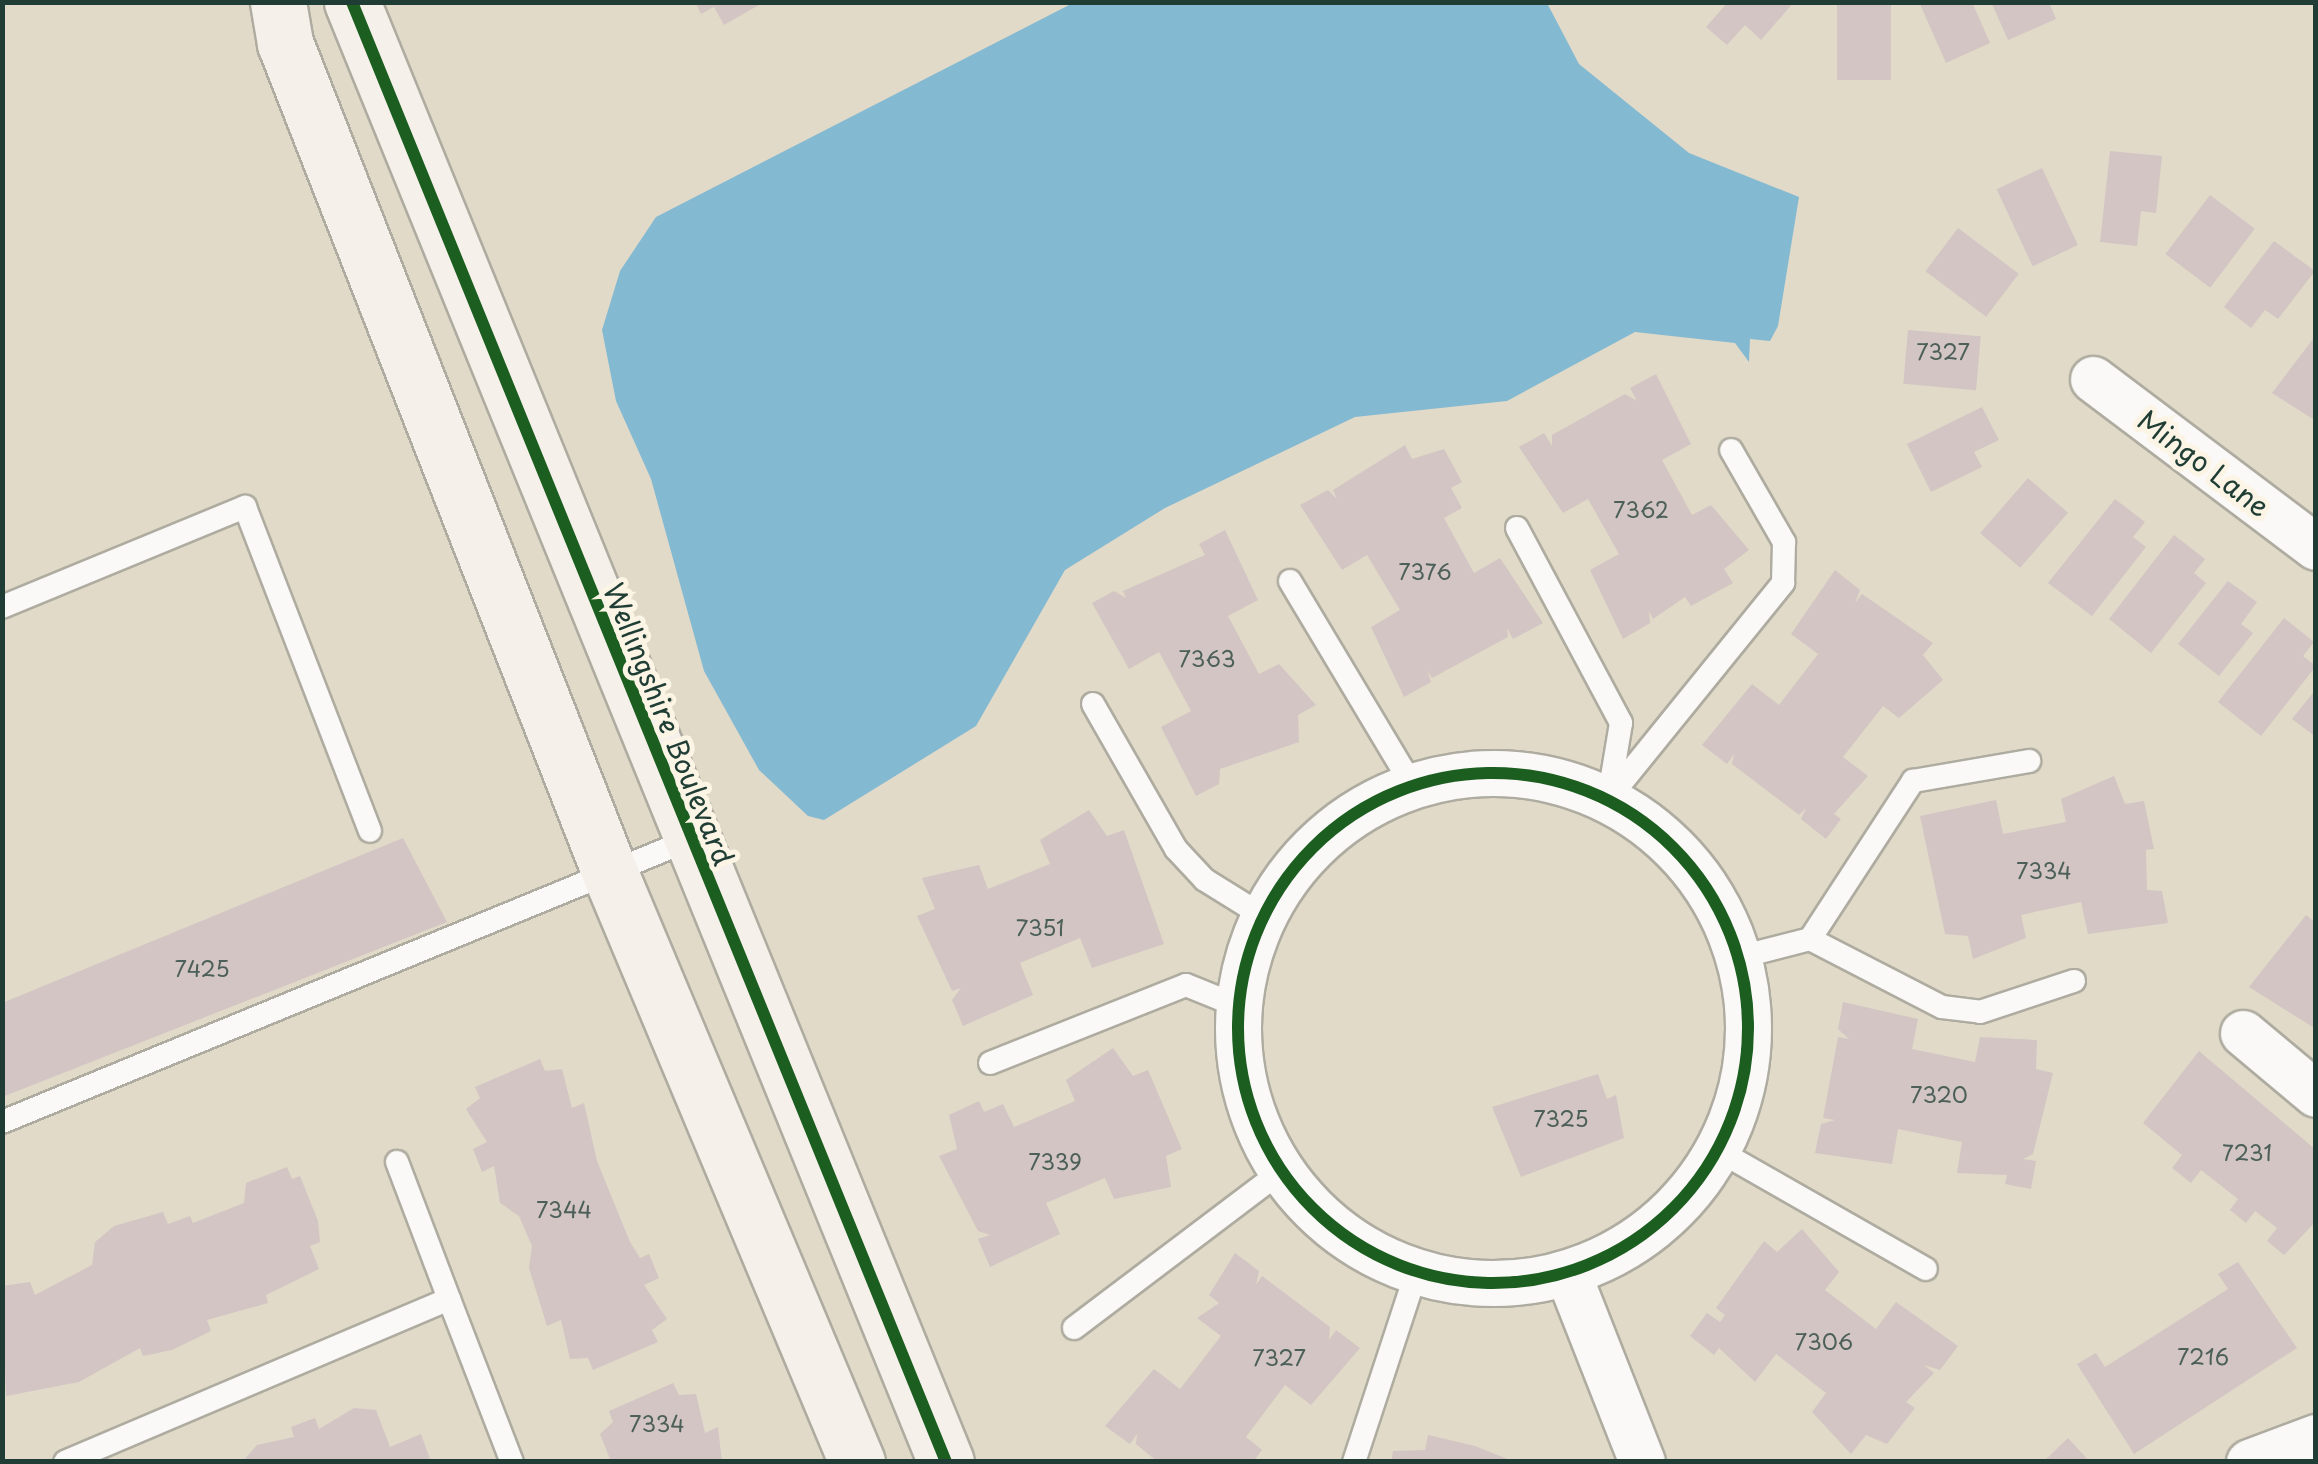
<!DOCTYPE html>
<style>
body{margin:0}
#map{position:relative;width:2318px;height:1464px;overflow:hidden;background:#e2dac8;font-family:"Playpen Sans",sans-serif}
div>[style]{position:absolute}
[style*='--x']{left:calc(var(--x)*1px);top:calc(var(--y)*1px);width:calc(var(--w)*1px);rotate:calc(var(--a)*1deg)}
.water>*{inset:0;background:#84b9d2}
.building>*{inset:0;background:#d2c5c4;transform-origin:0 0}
.roads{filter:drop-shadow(2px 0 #aeaca0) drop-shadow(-2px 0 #aeaca0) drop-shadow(0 2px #aeaca0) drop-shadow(0 -2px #aeaca0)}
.lane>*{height:22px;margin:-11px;padding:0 11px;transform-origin:11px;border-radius:11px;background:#fbf9f7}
.street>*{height:45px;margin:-22.5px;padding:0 22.5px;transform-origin:22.5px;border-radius:22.5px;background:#fbf9f7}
.street>.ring{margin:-22.5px;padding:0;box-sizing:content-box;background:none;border:45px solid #fbf9f7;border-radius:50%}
.secondary>*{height:55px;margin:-27.5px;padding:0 27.5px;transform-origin:27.5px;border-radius:27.5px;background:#f5f0e9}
.cycleway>*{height:12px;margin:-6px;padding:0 6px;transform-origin:6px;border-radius:6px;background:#1b5e20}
.cycleway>.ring{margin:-6px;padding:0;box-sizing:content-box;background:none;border:12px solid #1b5e20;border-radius:50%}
span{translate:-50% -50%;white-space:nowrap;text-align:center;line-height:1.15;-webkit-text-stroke:10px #fcf5e5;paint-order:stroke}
.number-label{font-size:22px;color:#4c5f58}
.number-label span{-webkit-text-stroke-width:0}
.street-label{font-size:28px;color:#1f3d34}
.frame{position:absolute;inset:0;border:5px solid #1f3d34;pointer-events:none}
</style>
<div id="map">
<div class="water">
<div style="clip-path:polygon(1073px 3px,1547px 3px,1579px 64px,1689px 153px,1799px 197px,1778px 326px,1770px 341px,1750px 339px,1749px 362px,1735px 343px,1635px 332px,1507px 401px,1355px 417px,1165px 508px,1065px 570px,976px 726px,824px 820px,808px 816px,759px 770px,704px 671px,651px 479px,616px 401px,602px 330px,620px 271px,656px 217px)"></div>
</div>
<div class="building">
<div style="clip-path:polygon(695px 2px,764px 2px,724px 25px,714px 7px,701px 14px)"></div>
<div style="clip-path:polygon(1728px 2px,1794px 2px,1761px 40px,1745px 25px,1727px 45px,1706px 27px)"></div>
<div style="left:1837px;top:2px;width:54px;height:78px"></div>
<div style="clip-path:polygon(1919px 2px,1972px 2px,1990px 43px,1946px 63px)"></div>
<div style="clip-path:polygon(1991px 2px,2049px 2px,2056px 19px,2008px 40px)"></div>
<div style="clip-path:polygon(2110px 151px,2162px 156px,2156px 213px,2141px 211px,2137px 246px,2100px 242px)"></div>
<div style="left:2042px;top:168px;width:85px;height:50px;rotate:65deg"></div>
<div style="left:2210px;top:195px;width:56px;height:74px;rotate:37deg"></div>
<div style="left:1958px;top:228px;width:76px;height:54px;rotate:37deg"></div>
<div style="clip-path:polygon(2274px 241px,2315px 271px,2278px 319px,2265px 310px,2251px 328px,2224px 307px)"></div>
<div style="left:1908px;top:330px;width:73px;height:54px;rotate:5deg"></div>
<div style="clip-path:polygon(2316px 335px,2316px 416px,2313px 419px,2272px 393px)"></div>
<div style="clip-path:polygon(1656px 374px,1691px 444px,1662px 460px,1692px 515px,1711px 505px,1749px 550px,1724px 569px,1733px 583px,1691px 606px,1685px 597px,1653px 619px,1649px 611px,1650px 623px,1623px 639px,1590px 570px,1619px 554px,1588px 499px,1563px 513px,1519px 447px,1544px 433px,1552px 446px,1552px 435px,1625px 394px,1637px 401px,1630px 388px)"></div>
<div style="clip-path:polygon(1982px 407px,1999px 440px,1974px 452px,1982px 467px,1931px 492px,1907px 444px)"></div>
<div style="clip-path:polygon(1405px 445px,1412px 459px,1444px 449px,1462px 482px,1451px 488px,1462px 508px,1444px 518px,1474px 573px,1500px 558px,1543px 623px,1513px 639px,1507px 628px,1508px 637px,1432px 678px,1427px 670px,1431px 682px,1404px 697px,1371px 627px,1400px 610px,1367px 555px,1342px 570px,1300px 505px,1328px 490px,1337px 499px,1333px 490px)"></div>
<div style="left:2028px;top:478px;width:53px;height:73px;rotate:41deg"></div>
<div style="clip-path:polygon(2115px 499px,2145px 522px,2133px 537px,2146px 547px,2092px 616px,2048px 583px)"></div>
<div style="clip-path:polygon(1225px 530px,1258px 600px,1228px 616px,1259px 674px,1279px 664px,1316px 705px,1298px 715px,1299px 742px,1220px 769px,1219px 784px,1196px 796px,1161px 727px,1191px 711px,1159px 652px,1129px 669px,1092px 603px,1114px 591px,1126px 598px,1123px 591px,1205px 555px,1199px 544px)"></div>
<div style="clip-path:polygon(2174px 535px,2205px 559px,2194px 573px,2206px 583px,2151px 653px,2109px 619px)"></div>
<div style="clip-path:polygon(1835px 570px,1860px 590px,1855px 603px,1862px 594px,1933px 643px,1923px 655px,1943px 680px,1899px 718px,1883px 706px,1843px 757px,1868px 776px,1834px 814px,1841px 819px,1826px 839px,1801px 819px,1806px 808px,1799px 815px,1732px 764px,1734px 754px,1727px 764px,1702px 745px,1752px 684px,1779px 705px,1818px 654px,1791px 634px)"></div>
<div style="clip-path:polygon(2228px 581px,2257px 602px,2241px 624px,2253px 633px,2219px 676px,2178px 644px)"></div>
<div style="clip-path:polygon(2284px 618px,2314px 642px,2303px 656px,2316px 666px,2261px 736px,2218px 702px)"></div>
<div style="clip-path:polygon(2316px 689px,2316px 737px,2292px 719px)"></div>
<div style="clip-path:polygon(2114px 776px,2125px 804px,2144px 801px,2154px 849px,2146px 850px,2147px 890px,2162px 891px,2168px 923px,2088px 934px,2081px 902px,2021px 915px,2026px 938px,1973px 959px,1968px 936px,1945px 934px,1920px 816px,1996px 800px,2003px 834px,2066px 822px,2061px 799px)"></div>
<div style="clip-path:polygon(1089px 810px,1107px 836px,1124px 830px,1164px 944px,1092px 968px,1080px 938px,1020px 963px,1033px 995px,963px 1026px,952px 1000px,961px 988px,952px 991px,917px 916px,935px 909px,922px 878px,979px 865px,988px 889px,1050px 864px,1040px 840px)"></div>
<div style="clip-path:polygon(403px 838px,447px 922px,2px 1097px,2px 1003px)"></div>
<div style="clip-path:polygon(2306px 915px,2316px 923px,2316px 1029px,2249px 987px)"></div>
<div style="clip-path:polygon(1843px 1002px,1918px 1019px,1912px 1049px,1975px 1062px,1980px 1037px,2037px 1040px,2036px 1069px,2053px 1073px,2033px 1154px,2023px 1159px,2036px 1161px,2031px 1189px,2005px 1184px,2007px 1175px,1957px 1173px,1962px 1142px,1898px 1129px,1892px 1164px,1815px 1153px,1821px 1124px,1835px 1120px,1823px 1118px,1838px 1037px,1849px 1039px,1838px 1029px)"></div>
<div style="clip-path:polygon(1113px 1048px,1133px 1076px,1148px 1070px,1182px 1149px,1166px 1156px,1171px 1187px,1114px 1199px,1105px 1178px,1046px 1203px,1060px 1234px,990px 1267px,978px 1239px,990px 1235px,978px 1231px,939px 1156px,957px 1149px,949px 1115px,979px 1101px,984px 1112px,1003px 1104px,1014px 1127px,1075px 1101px,1066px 1080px)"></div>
<div style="clip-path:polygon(2199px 1051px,2316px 1150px,2316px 1221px,2284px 1255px,2267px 1241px,2277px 1228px,2255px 1211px,2246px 1223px,2230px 1210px,2238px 1199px,2201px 1170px,2191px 1183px,2172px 1168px,2182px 1155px,2143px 1123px)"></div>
<div style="clip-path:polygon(540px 1059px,545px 1071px,562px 1069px,572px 1108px,584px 1103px,597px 1161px,630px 1242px,640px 1258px,649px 1254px,659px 1278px,644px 1285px,667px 1319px,652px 1330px,658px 1342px,593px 1370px,588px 1358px,570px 1359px,561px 1320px,547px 1326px,529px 1268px,532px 1246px,519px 1216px,500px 1203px,494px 1166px,482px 1172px,473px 1149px,487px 1142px,466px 1109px,480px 1098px,475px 1087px)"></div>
<div style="clip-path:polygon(1598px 1074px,1607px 1099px,1616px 1095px,1624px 1138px,1521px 1177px,1492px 1107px)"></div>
<div style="clip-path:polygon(287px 1167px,292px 1179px,300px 1176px,318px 1221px,320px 1242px,310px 1246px,319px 1269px,266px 1295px,268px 1303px,207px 1320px,211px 1331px,172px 1350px,143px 1356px,140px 1348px,79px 1382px,6px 1396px,2px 1286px,30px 1282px,35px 1295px,92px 1265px,95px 1242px,114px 1226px,163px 1212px,168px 1224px,190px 1216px,193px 1223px,244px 1203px,246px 1183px)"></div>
<div style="clip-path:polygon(1802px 1229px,1839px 1272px,1825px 1290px,1876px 1329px,1896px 1302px,1958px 1346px,1940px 1370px,1924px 1365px,1934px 1373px,1906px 1402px,1915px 1408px,1887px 1444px,1866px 1435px,1851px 1454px,1812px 1412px,1826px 1393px,1776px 1354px,1755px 1382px,1719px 1348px,1714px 1355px,1690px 1336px,1707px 1313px,1720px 1322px,1725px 1315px,1716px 1308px,1764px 1241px,1777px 1252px)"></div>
<div style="clip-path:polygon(1235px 1253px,1259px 1271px,1256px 1285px,1262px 1276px,1330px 1327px,1329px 1340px,1336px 1330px,1360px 1348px,1311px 1405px,1285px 1385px,1246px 1437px,1262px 1450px,1253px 1462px,1158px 1462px,1136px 1444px,1137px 1434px,1130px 1444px,1105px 1426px,1154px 1369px,1180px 1389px,1221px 1336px,1197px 1318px,1219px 1303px,1209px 1295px)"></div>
<div style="clip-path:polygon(2238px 1262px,2297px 1348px,2134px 1454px,2077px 1364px,2096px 1353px,2105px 1367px,2228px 1289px,2218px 1274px)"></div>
<div style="clip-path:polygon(673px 1383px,679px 1395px,696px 1394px,705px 1433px,718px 1427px,722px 1462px,610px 1459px,600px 1434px,613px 1422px,609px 1411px)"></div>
<div style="clip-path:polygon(354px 1408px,376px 1410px,390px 1447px,421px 1434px,431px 1462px,242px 1462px,257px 1445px,294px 1437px,291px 1427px,315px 1418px,319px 1429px)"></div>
<div style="clip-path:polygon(1428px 1435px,1475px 1446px,1515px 1462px,1391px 1462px,1393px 1451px,1425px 1450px)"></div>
<div style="clip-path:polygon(2068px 1438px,2090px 1462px,2043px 1462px)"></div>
</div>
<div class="roads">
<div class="lane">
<div style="--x:1517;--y:528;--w:221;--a:61.9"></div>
<div style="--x:1621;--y:723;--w:73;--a:99.5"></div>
<div style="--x:1290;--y:581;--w:238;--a:59.1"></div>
<div style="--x:2;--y:607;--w:263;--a:-22.4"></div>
<div style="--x:245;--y:507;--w:347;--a:68.9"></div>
<div style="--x:1093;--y:704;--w:167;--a:60.2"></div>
<div style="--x:1176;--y:849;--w:42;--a:46.9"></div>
<div style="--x:1205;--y:880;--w:68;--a:31.8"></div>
<div style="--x:1609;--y:798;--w:277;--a:-51"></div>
<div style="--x:1783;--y:583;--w:41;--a:-88.6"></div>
<div style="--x:1784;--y:542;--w:106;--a:-119.9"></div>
<div style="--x:1810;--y:939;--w:189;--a:-56.9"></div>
<div style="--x:1913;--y:781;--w:118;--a:-9.8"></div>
<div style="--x:1740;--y:957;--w:72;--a:-14.4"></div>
<div style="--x:1810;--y:939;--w:148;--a:27.3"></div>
<div style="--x:1942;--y:1007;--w:38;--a:7"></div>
<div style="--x:1980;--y:1012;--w:99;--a:-18.3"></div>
<div style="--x:990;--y:1063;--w:211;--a:-21.7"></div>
<div style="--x:1186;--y:985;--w:56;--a:22"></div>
<div style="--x:2;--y:1122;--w:743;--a:-22.32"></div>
<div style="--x:1719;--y:1151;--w:238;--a:29.7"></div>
<div style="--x:397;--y:1162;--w:147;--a:69.2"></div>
<div style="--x:1074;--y:1328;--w:258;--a:-37.1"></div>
<div style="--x:65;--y:1462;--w:417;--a:-23"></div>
<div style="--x:449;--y:1299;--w:175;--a:68.9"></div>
<div style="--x:1354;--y:1462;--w:199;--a:-71.8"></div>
</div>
<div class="street">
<div style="--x:2093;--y:379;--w:279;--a:37"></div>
<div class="ring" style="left:1238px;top:773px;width:465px;height:465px"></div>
<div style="--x:2243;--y:1033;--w:95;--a:39.9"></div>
<div style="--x:1568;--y:1274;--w:202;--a:68.5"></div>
<div style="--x:2249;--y:1462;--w:72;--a:-20.5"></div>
</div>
<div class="secondary">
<div style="--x:278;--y:2;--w:42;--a:80.3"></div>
<div style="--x:285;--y:43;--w:891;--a:68.62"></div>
<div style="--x:610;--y:873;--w:639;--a:67.25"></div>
<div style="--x:352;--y:2;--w:1576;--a:67.86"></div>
</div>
</div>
<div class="cycleway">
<div style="--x:352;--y:2;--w:1576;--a:67.86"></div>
<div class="ring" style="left:1238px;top:773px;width:498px;height:498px"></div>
</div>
<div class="number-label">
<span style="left:1943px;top:351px">7327</span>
<span style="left:1641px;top:509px">7362</span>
<span style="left:1425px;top:571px">7376</span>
<span style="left:1207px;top:658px">7363</span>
<span style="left:2044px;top:870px">7334</span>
<span style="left:1040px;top:927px">7351</span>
<span style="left:202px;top:968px">7425</span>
<span style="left:1939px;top:1094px">7320</span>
<span style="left:1561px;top:1118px">7325</span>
<span style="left:2247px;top:1152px">7231</span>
<span style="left:1055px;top:1161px">7339</span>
<span style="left:564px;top:1209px">7344</span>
<span style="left:1824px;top:1341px">7306</span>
<span style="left:2203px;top:1356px">7216</span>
<span style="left:1279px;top:1357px">7327</span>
<span style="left:657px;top:1423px">7334</span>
</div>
<div class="street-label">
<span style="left:2204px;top:463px;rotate:37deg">Mingo Lane</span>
<span style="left:669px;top:724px;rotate:68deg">Wellingshire Boulevard</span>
</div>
<div class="frame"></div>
</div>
